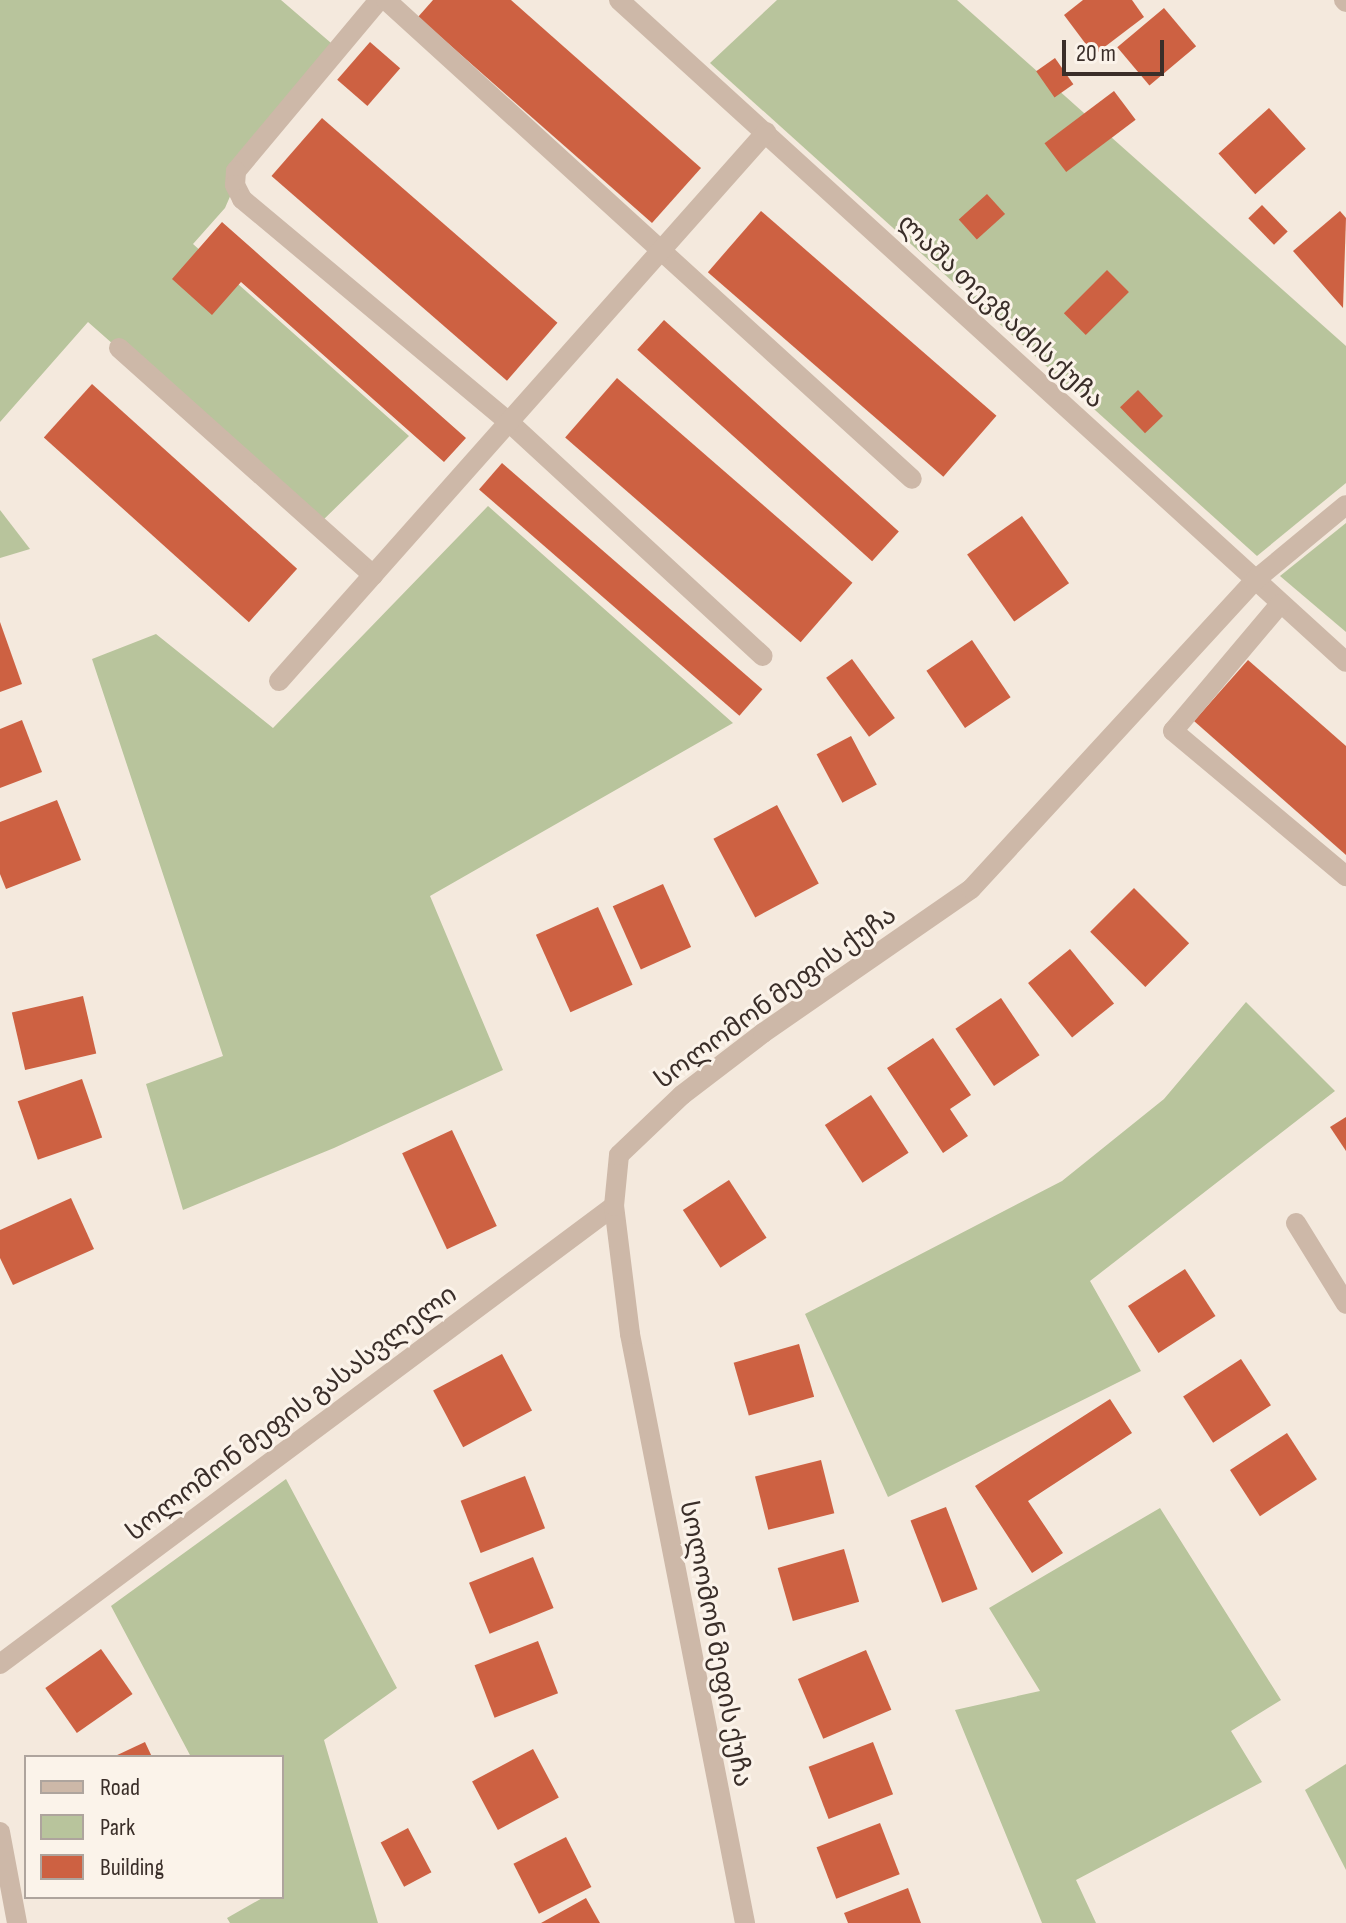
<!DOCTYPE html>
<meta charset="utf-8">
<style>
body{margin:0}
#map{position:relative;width:1346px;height:1923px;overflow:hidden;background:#f4e9dd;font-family:"Sofia Sans Condensed","Noto Sans Georgian",sans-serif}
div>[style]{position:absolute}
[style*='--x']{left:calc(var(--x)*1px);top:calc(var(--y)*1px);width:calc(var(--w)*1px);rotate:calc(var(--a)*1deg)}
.green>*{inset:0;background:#b8c49c}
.building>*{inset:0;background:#cd6142;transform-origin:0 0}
.minor>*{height:20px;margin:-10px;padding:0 10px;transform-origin:10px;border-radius:10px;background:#cdb8a8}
span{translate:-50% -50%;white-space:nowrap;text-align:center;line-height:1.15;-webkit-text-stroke:6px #fbf3ea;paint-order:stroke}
.street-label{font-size:26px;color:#3a2e29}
.legend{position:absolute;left:24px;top:1755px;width:260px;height:144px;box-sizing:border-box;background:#fbf3ea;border:2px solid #aea49d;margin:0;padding:10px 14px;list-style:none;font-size:24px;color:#3a2e29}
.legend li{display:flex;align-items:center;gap:16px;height:40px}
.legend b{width:40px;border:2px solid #aea49d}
.scale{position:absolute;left:1062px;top:40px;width:102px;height:36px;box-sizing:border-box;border:4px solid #3a2e29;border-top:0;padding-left:10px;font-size:24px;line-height:28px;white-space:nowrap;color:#3a2e29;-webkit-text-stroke:6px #fbf3ea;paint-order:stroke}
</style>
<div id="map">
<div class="green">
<div style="clip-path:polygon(0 0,281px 0,338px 49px,235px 185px,225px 208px,193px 244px,409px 436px,318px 525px,88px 322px,0 422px)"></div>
<div style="clip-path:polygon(777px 0,957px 0,1346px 346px,1346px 483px,1257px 556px,710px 63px)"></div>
<div style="clip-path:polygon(488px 506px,733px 723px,430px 896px,503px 1070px,334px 1148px,183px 1210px,146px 1084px,223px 1056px,92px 659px,156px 634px,273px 728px)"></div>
<div style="clip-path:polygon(0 510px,30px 549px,0 558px)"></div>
<div style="clip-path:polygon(1346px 523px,1346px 632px,1280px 576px)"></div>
<div style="clip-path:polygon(1246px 1002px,1335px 1091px,1090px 1281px,1141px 1371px,888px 1497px,805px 1314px,1062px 1181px,1164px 1099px)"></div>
<div style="clip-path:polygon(286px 1479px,397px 1688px,324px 1740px,378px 1923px,230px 1923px,227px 1918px,264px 1897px,282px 1897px,282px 1757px,191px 1757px,111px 1606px)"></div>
<div style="clip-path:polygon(1160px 1508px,1281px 1700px,1231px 1731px,1262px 1782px,1076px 1880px,1096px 1923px,1042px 1923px,955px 1710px,1040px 1691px,989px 1608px)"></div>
<div style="clip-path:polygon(1346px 1764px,1346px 1870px,1305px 1790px)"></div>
</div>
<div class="building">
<div style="clip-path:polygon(433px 0,511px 0,701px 168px,652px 223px,418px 17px)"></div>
<div style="clip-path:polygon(1083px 0,1132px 0,1144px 17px,1094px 55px,1064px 15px)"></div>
<div style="left:1164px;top:8px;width:50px;height:61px;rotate:50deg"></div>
<div style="left:370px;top:42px;width:40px;height:50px;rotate:41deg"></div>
<div style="left:1055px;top:58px;width:32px;height:23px;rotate:55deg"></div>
<div style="left:1114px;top:91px;width:36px;height:87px;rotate:53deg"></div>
<div style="left:1269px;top:108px;width:55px;height:68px;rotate:48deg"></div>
<div style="left:322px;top:118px;width:312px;height:77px;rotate:41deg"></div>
<div style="left:987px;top:194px;width:27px;height:38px;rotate:48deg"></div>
<div style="left:1262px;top:205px;width:37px;height:19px;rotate:46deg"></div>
<div style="left:761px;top:211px;width:312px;height:81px;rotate:41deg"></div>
<div style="clip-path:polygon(1340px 211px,1346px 218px,1343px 308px,1293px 251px)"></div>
<div style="clip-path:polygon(222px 222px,466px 438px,444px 462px,241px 282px,212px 315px,172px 279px)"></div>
<div style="left:1107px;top:270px;width:31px;height:61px;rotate:45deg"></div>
<div style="left:664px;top:320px;width:316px;height:40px;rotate:42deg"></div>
<div style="left:617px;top:378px;width:312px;height:79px;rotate:41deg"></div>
<div style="left:92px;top:384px;width:276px;height:72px;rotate:42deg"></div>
<div style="left:1138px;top:390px;width:36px;height:25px;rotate:46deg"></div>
<div style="left:502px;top:463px;width:345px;height:35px;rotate:41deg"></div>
<div style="left:1022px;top:516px;width:82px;height:67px;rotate:55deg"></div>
<div style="clip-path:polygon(0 622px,22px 684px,0 692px)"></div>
<div style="left:972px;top:640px;width:69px;height:55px;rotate:56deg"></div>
<div style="left:852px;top:659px;width:73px;height:32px;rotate:54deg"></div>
<div style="clip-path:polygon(1248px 660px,1346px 746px,1346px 855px,1194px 721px)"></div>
<div style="clip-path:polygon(22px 720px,42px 772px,0 788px,0 729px)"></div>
<div style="left:851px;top:736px;width:55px;height:39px;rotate:62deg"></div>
<div style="clip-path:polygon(57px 800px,81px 860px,6px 889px,0 874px,0 822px)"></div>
<div style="left:777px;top:805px;width:89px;height:72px;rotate:62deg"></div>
<div style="left:663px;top:884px;width:69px;height:55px;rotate:66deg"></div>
<div style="left:1134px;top:888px;width:78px;height:62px;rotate:45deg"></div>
<div style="left:598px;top:907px;width:85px;height:68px;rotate:66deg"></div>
<div style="left:1070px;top:949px;width:70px;height:54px;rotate:51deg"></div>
<div style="left:83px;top:996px;width:59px;height:73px;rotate:77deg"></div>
<div style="left:1001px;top:998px;width:69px;height:55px;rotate:56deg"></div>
<div style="clip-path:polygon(933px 1038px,971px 1095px,950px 1109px,968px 1136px,943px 1153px,887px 1068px)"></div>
<div style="left:82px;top:1079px;width:62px;height:68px;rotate:71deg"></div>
<div style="left:871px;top:1095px;width:69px;height:55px;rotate:57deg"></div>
<div style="clip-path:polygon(1346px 1117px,1346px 1151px,1330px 1127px)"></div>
<div style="left:452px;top:1130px;width:106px;height:55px;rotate:65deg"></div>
<div style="left:729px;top:1180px;width:69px;height:55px;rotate:57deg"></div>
<div style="clip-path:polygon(71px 1198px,94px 1249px,13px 1285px,0 1258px,0 1230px)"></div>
<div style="left:1185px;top:1269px;width:56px;height:68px;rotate:57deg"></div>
<div style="left:799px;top:1344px;width:55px;height:68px;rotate:74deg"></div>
<div style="left:502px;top:1354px;width:64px;height:78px;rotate:62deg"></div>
<div style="left:1241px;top:1359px;width:55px;height:69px;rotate:57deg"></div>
<div style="clip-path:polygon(1110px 1399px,1132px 1433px,1028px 1501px,1063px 1553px,1032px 1573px,975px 1486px)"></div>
<div style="left:1287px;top:1433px;width:55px;height:68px;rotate:57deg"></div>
<div style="left:821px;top:1460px;width:55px;height:68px;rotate:76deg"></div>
<div style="left:525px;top:1476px;width:56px;height:69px;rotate:69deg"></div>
<div style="left:946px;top:1507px;width:88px;height:38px;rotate:69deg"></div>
<div style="left:844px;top:1549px;width:55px;height:69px;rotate:74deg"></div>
<div style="left:533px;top:1557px;width:55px;height:69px;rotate:68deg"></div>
<div style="left:538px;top:1641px;width:56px;height:68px;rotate:69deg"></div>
<div style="left:101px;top:1649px;width:55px;height:68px;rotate:55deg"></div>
<div style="left:866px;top:1650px;width:65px;height:74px;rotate:67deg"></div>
<div style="clip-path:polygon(145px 1742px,152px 1757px,113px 1757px)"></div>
<div style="left:873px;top:1742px;width:56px;height:69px;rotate:69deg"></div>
<div style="left:533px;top:1749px;width:55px;height:69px;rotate:62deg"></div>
<div style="left:880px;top:1823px;width:55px;height:68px;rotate:69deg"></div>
<div style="left:408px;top:1828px;width:50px;height:31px;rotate:62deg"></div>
<div style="left:566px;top:1837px;width:56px;height:59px;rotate:63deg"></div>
<div style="clip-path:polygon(908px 1888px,921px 1923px,848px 1923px,844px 1913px)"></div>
<div style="clip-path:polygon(586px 1898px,600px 1923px,541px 1923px)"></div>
</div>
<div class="minor">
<div style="--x:379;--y:0;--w:223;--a:129.9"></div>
<div style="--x:236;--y:171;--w:14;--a:94"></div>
<div style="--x:235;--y:185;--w:16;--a:63"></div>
<div style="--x:242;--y:199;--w:348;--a:39.9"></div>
<div style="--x:509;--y:422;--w:345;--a:42.7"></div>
<div style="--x:386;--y:0;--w:711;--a:42.32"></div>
<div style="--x:619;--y:0;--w:983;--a:42.32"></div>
<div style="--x:1344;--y:0;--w:3;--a:45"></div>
<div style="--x:119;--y:348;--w:341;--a:41.8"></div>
<div style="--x:1280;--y:604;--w:166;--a:130.1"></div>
<div style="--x:1173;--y:731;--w:226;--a:40"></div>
<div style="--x:279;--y:681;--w:734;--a:-48.42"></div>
<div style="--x:1296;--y:1223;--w:95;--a:58.3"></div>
<div style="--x:0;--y:1664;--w:766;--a:-36.72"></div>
<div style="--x:0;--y:1832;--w:93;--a:79.4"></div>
<div style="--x:745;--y:1923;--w:600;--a:-101.05"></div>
<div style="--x:630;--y:1334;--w:129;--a:-97.1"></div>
<div style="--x:614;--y:1206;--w:51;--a:-84.4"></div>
<div style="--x:619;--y:1155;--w:87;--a:-43.6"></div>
<div style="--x:682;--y:1095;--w:102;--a:-37.4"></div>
<div style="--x:763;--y:1033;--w:253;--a:-34.7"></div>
<div style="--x:971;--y:889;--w:418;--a:-47.4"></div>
<div style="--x:1254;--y:581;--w:119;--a:-39.6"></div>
</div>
<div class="street-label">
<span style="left:1000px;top:312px;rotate:43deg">ლაშა თევზაძის ქუჩა</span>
<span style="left:776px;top:998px;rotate:-36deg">სოლომონ მეფის ქუჩა</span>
<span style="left:292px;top:1414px;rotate:-37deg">სოლომონ მეფის გასასვლელი</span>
<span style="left:715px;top:1644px;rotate:79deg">სოლომონ მეფის ქუჩა</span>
</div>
<ul class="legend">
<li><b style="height:10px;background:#cdb8a8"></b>Road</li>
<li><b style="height:22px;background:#b8c49c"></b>Park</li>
<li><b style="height:22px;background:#cd6142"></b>Building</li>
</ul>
<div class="scale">20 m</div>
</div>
